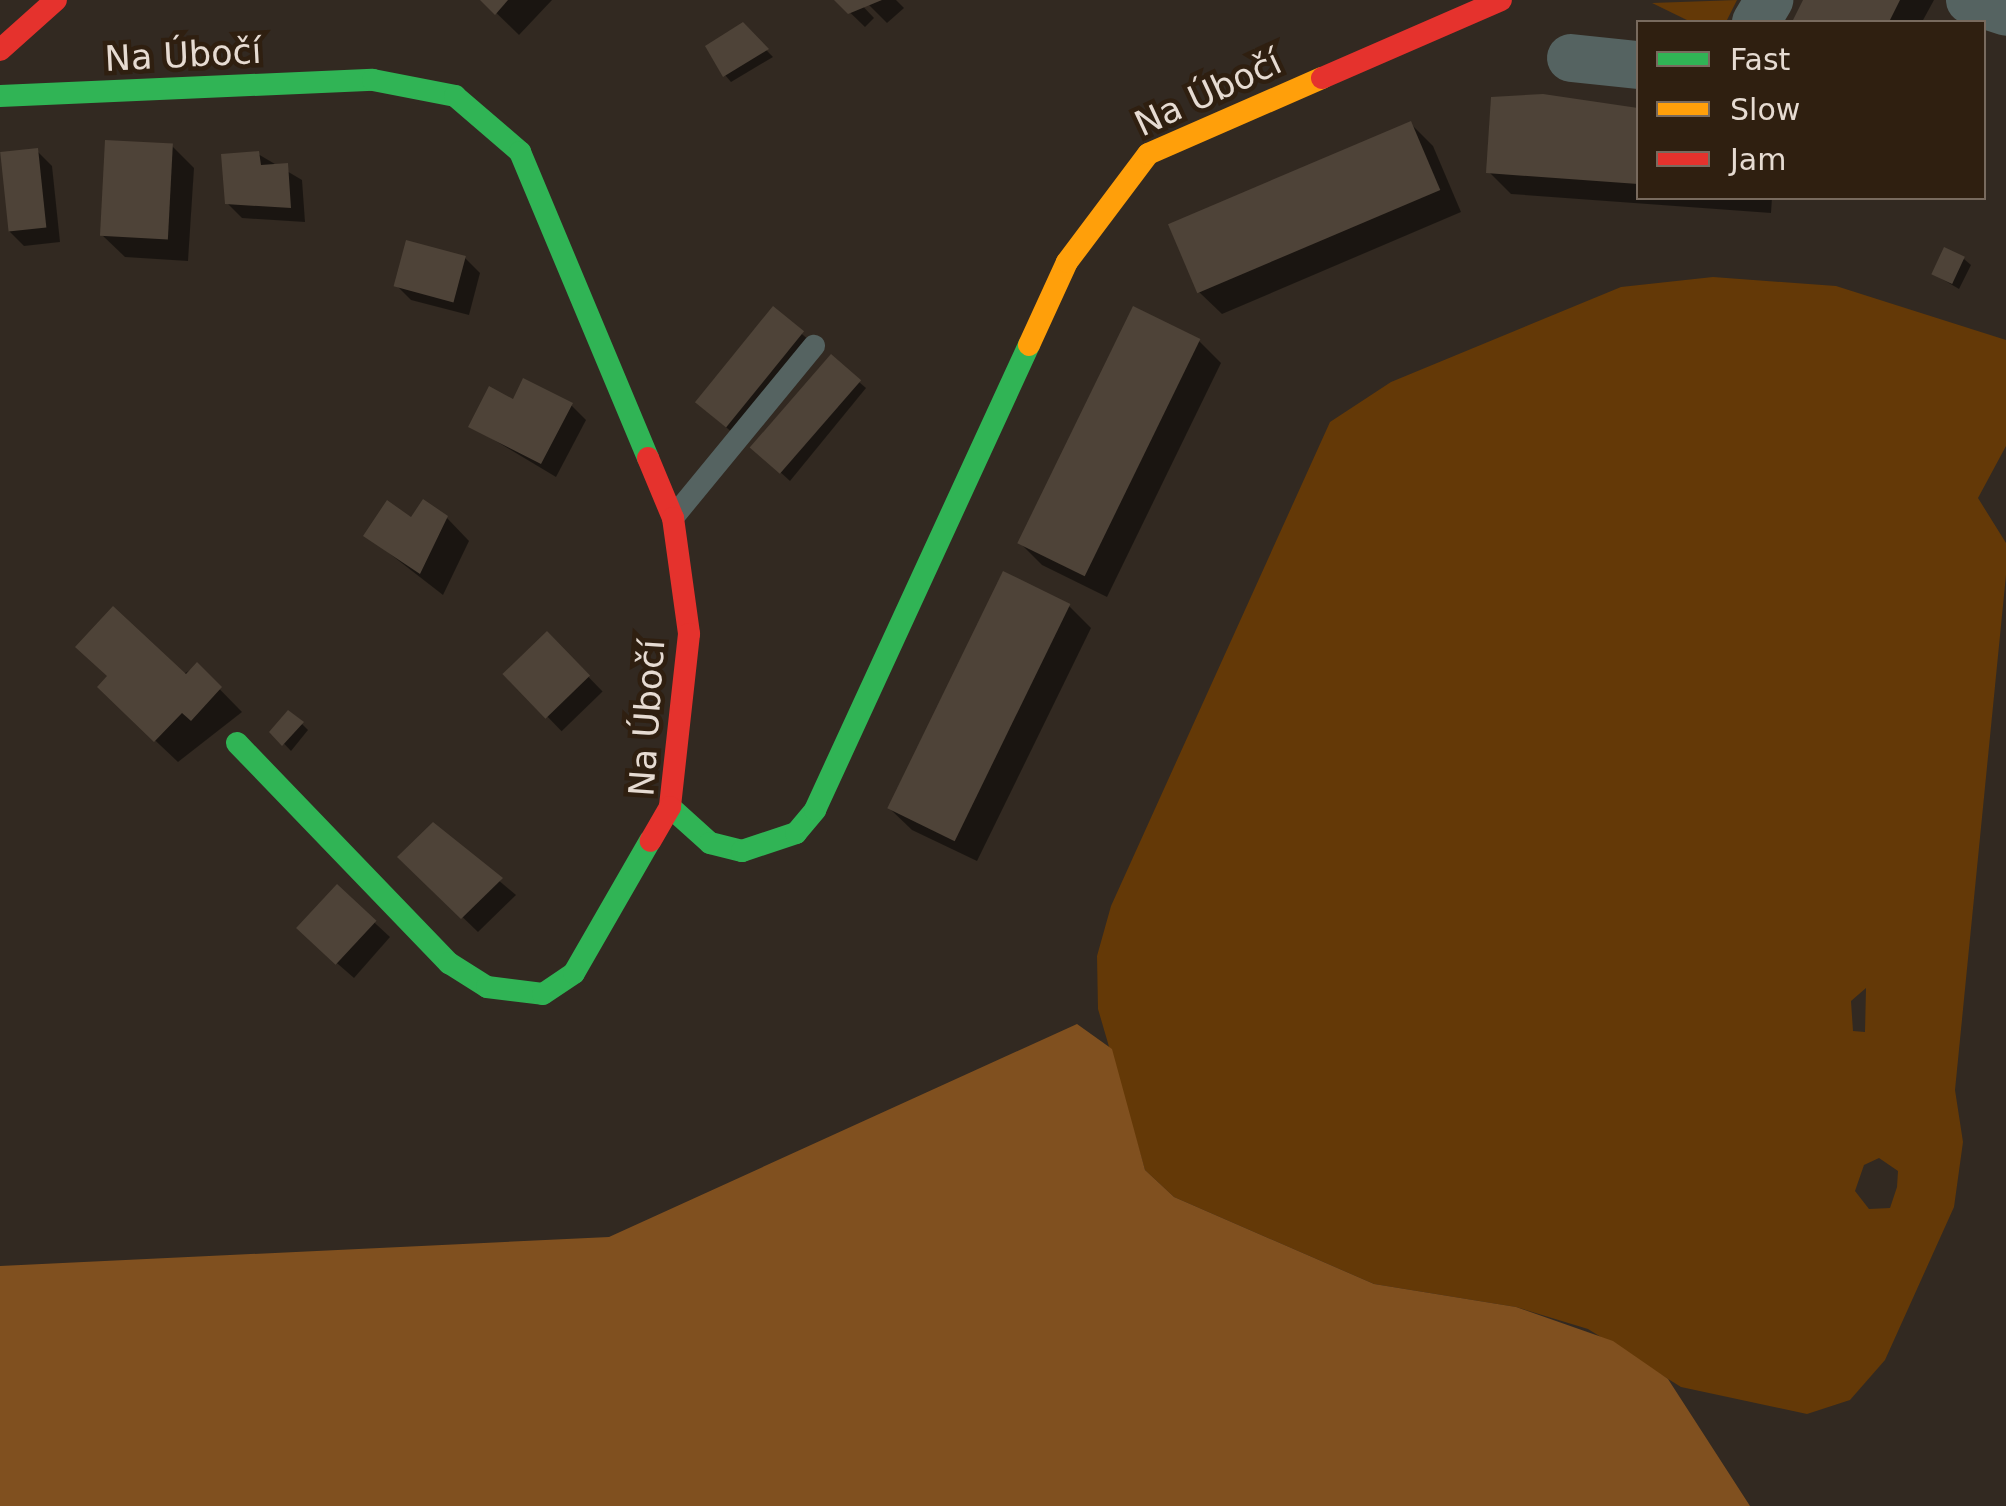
<!DOCTYPE html>
<meta charset="utf-8">
<style>
body{margin:0}
#map{position:relative;width:2006px;height:1506px;overflow:hidden;background:#322921;font-family:"DejaVu Sans",sans-serif}
div>[style]{position:absolute}
[style*='--x']{left:calc(var(--x)*1px);top:calc(var(--y)*1px);width:calc(var(--w)*1px);rotate:calc(var(--a)*1deg)}
.green>*{inset:0;background:#643907}
.forest>*{inset:0;background:#80501f}
.shadow>*{inset:0;background:#0007;transform-origin:0 0}
.building>*{inset:0;background:#4e4338;transform-origin:0 0}
.lane>*{height:22px;margin:-11px;padding:0 11px;transform-origin:11px;border-radius:11px;background:#556361}
.street>*{height:48px;margin:-24px;padding:0 24px;transform-origin:24px;border-radius:24px;background:#556361}
.fast>*{height:22px;margin:-11px;padding:0 11px;transform-origin:11px;border-radius:11px;background:#30b455}
.slow>*{height:22px;margin:-11px;padding:0 11px;transform-origin:11px;border-radius:11px;background:#ff9f0a}
.jam>*{height:22px;margin:-11px;padding:0 11px;transform-origin:11px;border-radius:11px;background:#e5322d}
span{translate:-50% -50%;white-space:nowrap;text-align:center;line-height:1.15;-webkit-text-stroke:9px #2f1f10;paint-order:stroke}
.street-label{font-size:35px;color:#e6dbd2}
.legend{position:absolute;left:1636px;top:20px;width:350px;height:180px;box-sizing:border-box;background:#2f1f10;border:2px solid #786a5e;margin:0;padding:12px 18px;list-style:none;font-size:30px;color:#e6dbd2}
.legend li{display:flex;align-items:center;gap:20px;height:50px}
.legend b{width:50px;border:2px solid #786a5e}
</style>
<div id="map">
<div class="green">
<div style="clip-path:polygon(1737px 0,1726px 22px,1691px 22px,1652px 3px)"></div>
<div style="clip-path:polygon(evenodd,1713px 277px,1836px 286px,2006px 340px,2006px 446px,1978px 498px,2006px 543px,2006px 575px,1955px 1090px,1963px 1142px,1954px 1207px,1885px 1360px,1850px 1400px,1807px 1414px,1681px 1387px,1588px 1329px,1516px 1307px,1374px 1284px,1174px 1197px,1145px 1170px,1098px 1009px,1097px 956px,1111px 906px,1330px 422px,1391px 382px,1621px 287px,1713px 277px,1866px 988px,1865px 1032px,1853px 1031px,1851px 1001px,1866px 988px,1713px 277px,1879px 1158px,1898px 1171px,1897px 1187px,1890px 1208px,1869px 1209px,1855px 1191px,1864px 1165px,1879px 1158px)"></div>
</div>
<div class="forest">
<div style="clip-path:polygon(1077px 1024px,1112px 1049px,1145px 1170px,1174px 1197px,1374px 1284px,1516px 1307px,1613px 1341px,1668px 1379px,1750px 1506px,0 1506px,0 1266px,609px 1237px)"></div>
</div>
<div class="shadow">
<div style="clip-path:polygon(483px 0,552px 0,519px 35px)"></div>
<div style="clip-path:polygon(837px 0,857px 0,874px 18px,865px 27px)"></div>
<div style="clip-path:polygon(864px 0,896px 0,904px 8px,887px 23px)"></div>
<div style="clip-path:polygon(1806px 0,1934px 0,1922px 22px,1795px 22px)"></div>
<div style="clip-path:polygon(743px 26px,773px 57px,731px 82px,725px 75px)"></div>
<div style="clip-path:polygon(1564px 105px,1638px 111px,1638px 198px,1772px 198px,1771px 213px,1511px 194px,1489px 172px)"></div>
<div style="clip-path:polygon(1411px 124px,1433px 146px,1461px 212px,1222px 314px,1199px 292px)"></div>
<div style="clip-path:polygon(172px 146px,194px 168px,188px 261px,125px 257px,102px 235px)"></div>
<div style="clip-path:polygon(37px 151px,52px 166px,60px 242px,24px 246px,9px 231px)"></div>
<div style="clip-path:polygon(258px 154px,302px 180px,305px 222px,242px 218px,227px 203px)"></div>
<div style="clip-path:polygon(465px 258px,480px 273px,469px 315px,411px 300px,396px 285px)"></div>
<div style="clip-path:polygon(1964px 259px,1971px 265px,1959px 289px,1932px 273px)"></div>
<div style="clip-path:polygon(773px 310px,809px 340px,733px 433px,704px 409px)"></div>
<div style="clip-path:polygon(1199px 341px,1221px 363px,1107px 597px,1042px 565px,1020px 543px)"></div>
<div style="clip-path:polygon(859px 382px,866px 388px,790px 481px,755px 449px)"></div>
<div style="clip-path:polygon(514px 402px,571px 405px,586px 420px,556px 477px,471px 426px)"></div>
<div style="clip-path:polygon(447px 518px,469px 541px,443px 595px,367px 536px)"></div>
<div style="clip-path:polygon(1069px 606px,1091px 628px,977px 861px,912px 830px,889px 808px)"></div>
<div style="left:547px;top:634px;width:80px;height:57px;rotate:46deg"></div>
<div style="clip-path:polygon(197px 666px,242px 712px,178px 762px,123px 710px)"></div>
<div style="clip-path:polygon(302px 724px,308px 730px,291px 751px,273px 732px)"></div>
<div style="clip-path:polygon(433px 825px,516px 895px,478px 932px,400px 857px)"></div>
<div style="clip-path:polygon(337px 888px,390px 937px,354px 978px,315px 944px)"></div>
</div>
<div class="building">
<div style="clip-path:polygon(480px 0,508px 0,495px 15px)"></div>
<div style="clip-path:polygon(834px 0,882px 0,848px 14px)"></div>
<div style="clip-path:polygon(1803px 0,1900px 0,1889px 22px,1792px 22px)"></div>
<div style="clip-path:polygon(743px 22px,769px 49px,723px 77px,705px 46px)"></div>
<div style="clip-path:polygon(1543px 94px,1638px 108px,1638px 184px,1486px 173px,1491px 97px)"></div>
<div style="left:1411px;top:121px;width:75px;height:264px;rotate:67deg"></div>
<div style="left:105px;top:140px;width:68px;height:96px;rotate:3deg"></div>
<div style="left:38px;top:148px;width:80px;height:38px;rotate:84deg"></div>
<div style="clip-path:polygon(259px 151px,261px 165px,288px 163px,291px 208px,225px 204px,221px 154px)"></div>
<div style="left:406px;top:240px;width:62px;height:48px;rotate:15deg"></div>
<div style="left:1944px;top:247px;width:23px;height:30px;rotate:25deg"></div>
<div style="left:773px;top:306px;width:40px;height:124px;rotate:39deg"></div>
<div style="left:1133px;top:306px;width:75px;height:264px;rotate:26deg"></div>
<div style="left:831px;top:354px;width:40px;height:124px;rotate:41deg"></div>
<div style="clip-path:polygon(523px 378px,573px 403px,541px 464px,468px 427px,489px 386px,513px 399px)"></div>
<div style="clip-path:polygon(423px 499px,448px 516px,420px 574px,363px 536px,387px 500px,411px 517px)"></div>
<div style="left:1003px;top:571px;width:75px;height:264px;rotate:26deg"></div>
<div style="clip-path:polygon(113px 606px,186px 674px,197px 662px,222px 687px,191px 721px,182px 713px,154px 742px,97px 687px,107px 676px,75px 647px)"></div>
<div style="left:547px;top:631px;width:62px;height:62px;rotate:46deg"></div>
<div style="clip-path:polygon(288px 710px,304px 722px,282px 746px,269px 732px)"></div>
<div style="clip-path:polygon(433px 822px,503px 878px,461px 919px,397px 857px)"></div>
<div style="left:337px;top:884px;width:54px;height:60px;rotate:43deg"></div>
</div>
<div class="lane">
<div style="--x:675;--y:515;--w:219;--a:-50.6"></div>
</div>
<div class="street">
<div style="--x:1970;--y:0;--w:38;--a:18"></div>
<div style="--x:1756;--y:22;--w:26;--a:-59"></div>
<div style="--x:1571;--y:58;--w:67;--a:6"></div>
</div>
<div class="fast">
<div style="--x:0;--y:96;--w:373;--a:-2.5"></div>
<div style="--x:373;--y:80;--w:84;--a:11"></div>
<div style="--x:455;--y:96;--w:86;--a:40.7"></div>
<div style="--x:520;--y:152;--w:332;--a:67.3"></div>
<div style="--x:237;--y:743;--w:306;--a:46.1"></div>
<div style="--x:449;--y:963;--w:45;--a:32.3"></div>
<div style="--x:487;--y:987;--w:56;--a:7.1"></div>
<div style="--x:543;--y:994;--w:37;--a:-34"></div>
<div style="--x:574;--y:973;--w:152;--a:-60.1"></div>
<div style="--x:670;--y:807;--w:54;--a:42"></div>
<div style="--x:710;--y:843;--w:33;--a:14"></div>
<div style="--x:742;--y:851;--w:57;--a:-18.4"></div>
<div style="--x:796;--y:833;--w:30;--a:-50"></div>
<div style="--x:815;--y:810;--w:512;--a:-65.29"></div>
</div>
<div class="slow">
<div style="--x:1029;--y:345;--w:91;--a:-65.4"></div>
<div style="--x:1067;--y:262;--w:135;--a:-53.1"></div>
<div style="--x:1148;--y:154;--w:190;--a:-23.6"></div>
</div>
<div class="jam">
<div style="--x:0;--y:50;--w:75;--a:-41.8"></div>
<div style="--x:1322;--y:78;--w:195;--a:-23.5"></div>
<div style="--x:648;--y:458;--w:65;--a:67.4"></div>
<div style="--x:673;--y:518;--w:117;--a:82.1"></div>
<div style="--x:689;--y:634;--w:174;--a:96.3"></div>
<div style="--x:670;--y:807;--w:39;--a:120"></div>
</div>
<div class="street-label">
<span style="left:183px;top:55px;rotate:-3deg">Na Úbočí</span>
<span style="left:1208px;top:93px;rotate:-25deg">Na Úbočí</span>
<span style="left:647px;top:718px;rotate:-86deg">Na Úbočí</span>
</div>
<ul class="legend">
<li><b style="height:12px;background:#30b455"></b>Fast</li>
<li><b style="height:12px;background:#ff9f0a"></b>Slow</li>
<li><b style="height:12px;background:#e5322d"></b>Jam</li>
</ul>
</div>
